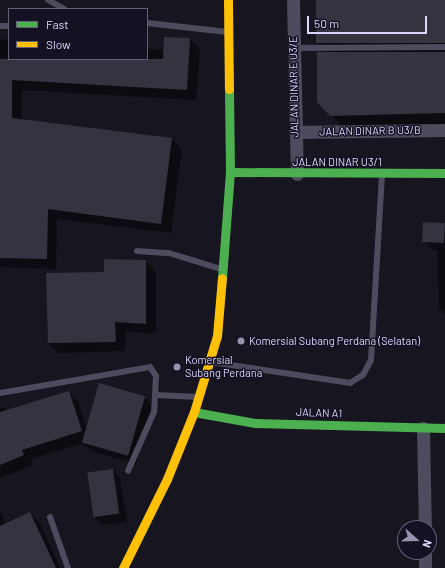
<!DOCTYPE html>
<style>
body{margin:0}
#map{position:relative;width:445px;height:568px;overflow:hidden;background:#17151f;font-family:Barlow,sans-serif}
div>[style]{position:absolute}
[style*='--x']{left:calc(var(--x)*1px);top:calc(var(--y)*1px);width:calc(var(--w)*1px);rotate:calc(var(--a)*1deg)}
.shadow>*{inset:0;background:#0007}
.building>*{inset:0;background:#363341;transform-origin:0 0}
.lane>*{height:6px;margin:-3px;padding:0 3px;transform-origin:3px;border-radius:3px;background:#4d4b5e}
.street>*{height:13px;margin:-6.5px;padding:0 6.5px;transform-origin:6.5px;border-radius:6.5px;background:#4d4b5e}
.fast>*{height:9px;margin:-4.5px;padding:0 4.5px;transform-origin:4.5px;border-radius:4.5px;background:#4caf50}
.slow>*{height:9px;margin:-4.5px;padding:0 4.5px;transform-origin:4.5px;border-radius:4.5px;background:#ffc107}
.dots>*{width:11px;height:11px;translate:-50% -50%;box-sizing:border-box;border:2px solid #141123;border-radius:50%}
span{translate:-50% -50%;white-space:nowrap;text-align:center;line-height:1.15;-webkit-text-stroke:3px #141123;paint-order:stroke}
.street-label{font-size:11px;color:#dcd6fb}
.poi-label{font-size:11px;color:#dcd6fb}
.left{translate:0 -50%;text-align:left}
.legend{position:absolute;left:8px;top:8px;width:140px;height:52px;box-sizing:border-box;background:#141123;border:1px solid #646079;margin:0;padding:5px 7px;list-style:none;font-size:12px;color:#dcd6fb}
.legend li{display:flex;align-items:center;gap:8px;height:20px}
.legend b{width:20px;border:1px solid #646079}
.north{position:absolute;left:397px;top:520px;width:40px;height:40px;box-sizing:border-box;background:#141123;border:1px solid #646079;border-radius:50%;rotate:110deg;font-size:11px;font-weight:700;line-height:16px;text-align:center;color:#dcd6fb}
.north::after{content:'';display:block;margin:auto;width:14px;height:18px;background:#9792ae;clip-path:polygon(50% 0,100% 100%,50% 72%,0 100%)}
.scale{position:absolute;left:307px;top:16px;width:120px;height:18px;box-sizing:border-box;border:2px solid #dcd6fb;border-top:0;padding-left:5px;font-size:12px;line-height:14px;white-space:nowrap;color:#dcd6fb;-webkit-text-stroke:3px #141123;paint-order:stroke}
</style>
<div id="map">
<div class="shadow">
<div style="clip-path:polygon(317px 0,445px 0,445px 124px,341px 125px,331px 115px,328px 53px,318px 43px)"></div>
<div style="clip-path:polygon(0 39px,9px 40px,9px 59px,147px 59px,147px 49px,164px 50px,190px 39px,200px 49px,196px 100px,22px 90px,21px 120px,172px 139px,182px 149px,171px 233px,57px 219px,56px 269px,0 267px)"></div>
<div style="clip-path:polygon(445px 224px,445px 314px,439px 308px,437px 250px,433px 250px,424px 241px)"></div>
<div style="clip-path:polygon(146px 261px,156px 271px,156px 333px,125px 332px,125px 351px,58px 353px,48px 343px,105px 273px)"></div>
<div style="clip-path:polygon(69px 392px,78px 401px,87px 430px,144px 397px,152px 405px,136px 464px,91px 451px,83px 443px,31px 459px,33px 465px,0 478px,0 409px,5px 408px,8px 411px)"></div>
<div style="clip-path:polygon(112px 470px,120px 478px,127px 522px,103px 525px,95px 517px)"></div>
<div style="clip-path:polygon(0 510px,6px 524px,30px 513px,40px 523px,60px 568px,0 568px)"></div>
</div>
<div class="building">
<div style="left:316px;top:0;width:129px;height:43px"></div>
<div style="clip-path:polygon(164px 37px,190px 38px,187px 90px,12px 80px,12px 118px,172px 138px,161px 224px,48px 209px,47px 259px,0 258px,0 59px,163px 59px)"></div>
<div style="clip-path:polygon(317px 52px,445px 52px,445px 113px,330px 116px,317px 102px)"></div>
<div style="left:423px;top:222px;width:22px;height:20px;rotate:3deg"></div>
<div style="clip-path:polygon(104px 259px,146px 260px,146px 324px,115px 322px,116px 342px,48px 343px,46px 273px,104px 272px)"></div>
<div style="left:99px;top:383px;width:48px;height:62px;rotate:16deg"></div>
<div style="clip-path:polygon(69px 391px,82px 431px,22px 450px,24px 455px,0 465px,0 412px)"></div>
<div style="left:113px;top:469px;width:45px;height:26px;rotate:82deg"></div>
<div style="clip-path:polygon(30px 512px,56px 568px,0 568px,0 526px)"></div>
</div>
<div class="lane">
<div style="--x:48;--y:0;--w:18;--a:29"></div>
<div style="--x:147;--y:23;--w:81;--a:6.4"></div>
<div style="--x:0;--y:26;--w:9;--a:0"></div>
<div style="--x:293;--y:48;--w:152;--a:-0.4"></div>
<div style="--x:137;--y:251;--w:32;--a:4"></div>
<div style="--x:169;--y:253;--w:54;--a:17.1"></div>
<div style="--x:211;--y:362;--w:141;--a:8.6"></div>
<div style="--x:350;--y:383;--w:15;--a:-32"></div>
<div style="--x:363;--y:375;--w:17;--a:-62"></div>
<div style="--x:371;--y:360;--w:185;--a:-86.6"></div>
<div style="--x:0;--y:393;--w:152;--a:-9.8"></div>
<div style="--x:150;--y:367;--w:11;--a:56"></div>
<div style="--x:156;--y:376;--w:36;--a:93"></div>
<div style="--x:154;--y:412;--w:64;--a:113.8"></div>
<div style="--x:157;--y:395;--w:40;--a:2.9"></div>
<div style="--x:50;--y:517;--w:54;--a:70.6"></div>
</div>
<div class="street">
<div style="--x:293;--y:0;--w:174;--a:88.7"></div>
<div style="--x:295;--y:132;--w:150;--a:-0.8"></div>
<div style="--x:423;--y:428;--w:100;--a:88.9"></div>
<div style="--x:425;--y:552;--w:16;--a:90"></div>
</div>
<div class="fast">
<div style="--x:230;--y:172;--w:215;--a:0.3"></div>
<div style="--x:222;--y:278;--w:106;--a:-85.7"></div>
<div style="--x:230;--y:172;--w:83;--a:-90.7"></div>
<div style="--x:194;--y:412;--w:62;--a:10.2"></div>
<div style="--x:255;--y:423;--w:190;--a:1.5"></div>
</div>
<div class="slow">
<div style="--x:228;--y:0;--w:89;--a:89.4"></div>
<div style="--x:123;--y:568;--w:99;--a:-63.7"></div>
<div style="--x:167;--y:479;--w:72;--a:-68.1"></div>
<div style="--x:194;--y:412;--w:79;--a:-73.2"></div>
<div style="--x:217;--y:336;--w:58;--a:-85.1"></div>
</div>
<div class="dots">
<div style="left:241px;top:341px;background:#9792ae"></div>
<div style="left:177px;top:367px;background:#9792ae"></div>
</div>
<div class="street-label">
<span style="left:294px;top:87px;rotate:-91deg">JALAN DINAR E U3/E</span>
<span style="left:370px;top:131px;rotate:-1deg">JALAN DINAR B U3/B</span>
<span style="left:337px;top:162px">JALAN DINAR U3/1</span>
<span style="left:319px;top:413px;rotate:2deg">JALAN A1</span>
</div>
<div class="poi-label">
<span class="left" style="left:249px;top:341px">Komersial Subang Perdana (Selatan)</span>
<span class="left" style="left:185px;top:367px">Komersial<br>Subang Perdana</span>
</div>
<ul class="legend">
<li><b style="height:5px;background:#4caf50"></b>Fast</li>
<li><b style="height:5px;background:#ffc107"></b>Slow</li>
</ul>
<div class="north">N</div>
<div class="scale">50 m</div>
</div>
